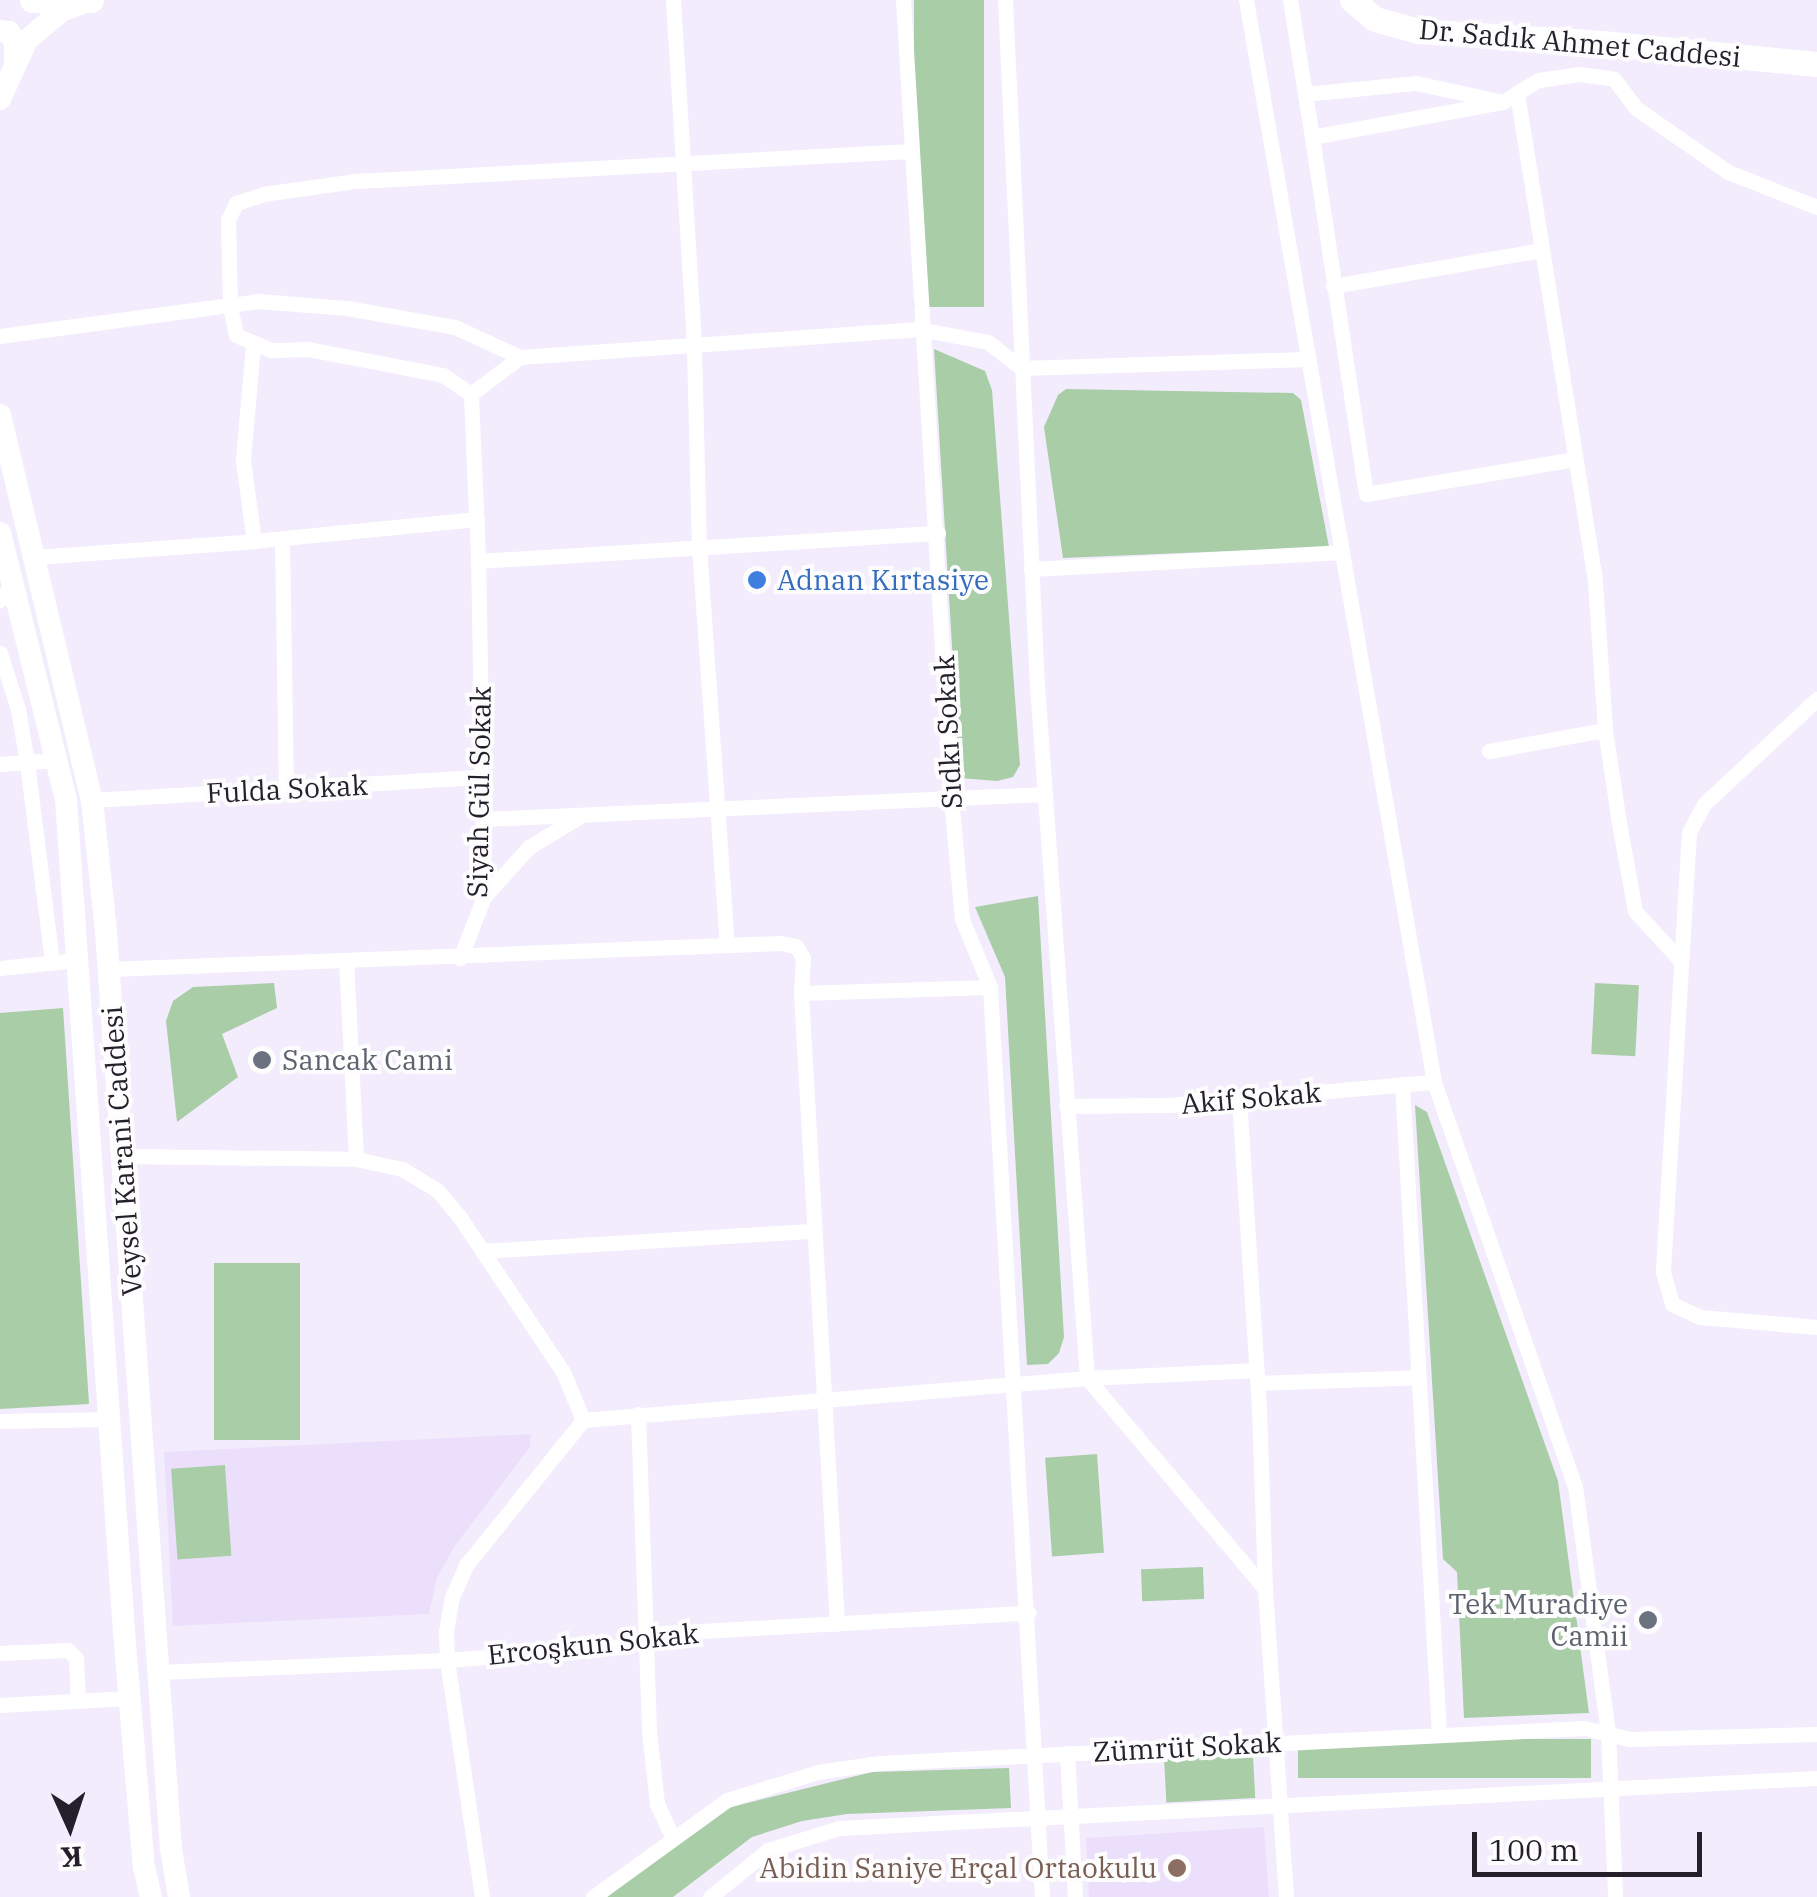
<!DOCTYPE html>
<meta charset="utf-8">
<style>
body{margin:0}
#map{position:relative;width:1817px;height:1897px;overflow:hidden;background:#f3ecfd;font-family:"IBM Plex Serif",serif}
div>[style]{position:absolute}
[style*='--x']{left:calc(var(--x)*1px);top:calc(var(--y)*1px);width:calc(var(--w)*1px);rotate:calc(var(--a)*1deg)}
.built>*{inset:0;background:#ecdffc}
.green>*{inset:0;background:#a8cda7;transform-origin:0 0}
.street>*{height:15px;margin:-7.5px;padding:0 7.5px;transform-origin:7.5px;border-radius:7.5px;background:#fff}
.secondary>*{height:22px;margin:-11px;padding:0 11px;transform-origin:11px;border-radius:11px;background:#fff}
.primary>*{height:25px;margin:-12.5px;padding:0 12.5px;transform-origin:12.5px;border-radius:12.5px;background:#fff}
.dots>*{width:28px;height:28px;translate:-50% -50%;box-sizing:border-box;border:5px solid #fdfdfd;border-radius:50%}
span{translate:-50% -50%;white-space:nowrap;text-align:center;line-height:1.15;-webkit-text-stroke:8px #fdfdfd;paint-order:stroke}
.street-label{font-size:28px;color:#241f2a}
.shop-label{font-size:28px;color:#366cbe}
.left{translate:0 -50%;text-align:left}
.worship-label{font-size:28px;color:#5b616d}
.right{translate:-100% -50%;text-align:right}
.education-label{font-size:28px;color:#785e54}
.north{position:absolute;left:20px;top:1777px;width:100px;height:100px;-webkit-text-stroke:8px #fdfdfd;paint-order:stroke;rotate:177deg;font-size:28px;font-weight:700;line-height:40px;text-align:center;color:#241f2a}
.north::after{content:'';display:block;margin:auto;width:35px;height:45px;background:#241f2a;clip-path:polygon(50% 0,100% 100%,50% 72%,0 100%)}
.scale{position:absolute;left:1472px;top:1832px;width:230px;height:45px;box-sizing:border-box;border:5px solid #241f2a;border-top:0;padding-left:12px;font-size:30px;line-height:35px;white-space:nowrap;color:#241f2a;-webkit-text-stroke:8px #fdfdfd;paint-order:stroke}
</style>
<div id="map">
<div class="built">
<div style="clip-path:polygon(531px 1434px,530px 1447px,454px 1547px,437px 1578px,429px 1614px,173px 1626px,164px 1452px)"></div>
<div style="clip-path:polygon(1264px 1827px,1269px 1897px,1089px 1897px,1086px 1838px)"></div>
</div>
<div class="green">
<div style="left:914px;top:0;width:70px;height:307px"></div>
<div style="clip-path:polygon(934px 349px,985px 371px,992px 390px,1020px 765px,1013px 777px,997px 781px,960px 778px)"></div>
<div style="clip-path:polygon(1066px 389px,1293px 393px,1301px 400px,1329px 547px,1063px 558px,1044px 427px,1058px 395px)"></div>
<div style="clip-path:polygon(1038px 896px,1064px 1337px,1059px 1353px,1048px 1364px,1027px 1365px,1005px 977px,975px 907px)"></div>
<div style="clip-path:polygon(274px 983px,277px 1008px,222px 1034px,238px 1077px,177px 1122px,166px 1021px,173px 1001px,193px 987px)"></div>
<div style="left:1595px;top:983px;width:44px;height:71px;rotate:3deg"></div>
<div style="clip-path:polygon(63px 1008px,89px 1404px,0 1409px,0 1013px)"></div>
<div style="clip-path:polygon(1415px 1105px,1427px 1112px,1558px 1481px,1589px 1713px,1464px 1718px,1457px 1572px,1443px 1559px)"></div>
<div style="left:214px;top:1263px;width:86px;height:177px"></div>
<div style="left:1097px;top:1454px;width:99px;height:52px;rotate:86deg"></div>
<div style="left:225px;top:1465px;width:91px;height:54px;rotate:86deg"></div>
<div style="left:1203px;top:1567px;width:32px;height:62px;rotate:88deg"></div>
<div style="left:1591px;top:1739px;width:39px;height:293px;rotate:90deg"></div>
<div style="left:1253px;top:1755px;width:43px;height:89px;rotate:87deg"></div>
<div style="clip-path:polygon(1009px 1768px,1011px 1808px,847px 1814px,802px 1821px,752px 1837px,673px 1897px,607px 1897px,723px 1809px,872px 1772px)"></div>
</div>
<div class="street">
<div style="--x:673;--y:0;--w:348;--a:86.5"></div>
<div style="--x:694;--y:347;--w:200;--a:88.6"></div>
<div style="--x:699;--y:547;--w:399;--a:86"></div>
<div style="--x:903;--y:0;--w:799;--a:86.56"></div>
<div style="--x:951;--y:798;--w:121;--a:84.8"></div>
<div style="--x:962;--y:919;--w:74;--a:67.6"></div>
<div style="--x:990;--y:987;--w:911;--a:86.73"></div>
<div style="--x:1005;--y:0;--w:686;--a:87.33"></div>
<div style="--x:1037;--y:685;--w:695;--a:85.87"></div>
<div style="--x:1087;--y:1378;--w:276;--a:49.8"></div>
<div style="--x:1265;--y:1589;--w:309;--a:86.1"></div>
<div style="--x:1246;--y:0;--w:1098;--a:80.14"></div>
<div style="--x:1434;--y:1082;--w:428;--a:70.8"></div>
<div style="--x:1575;--y:1486;--w:250;--a:82.4"></div>
<div style="--x:1608;--y:1734;--w:163;--a:87.5"></div>
<div style="--x:1290;--y:0;--w:139;--a:80.9"></div>
<div style="--x:1312;--y:137;--w:194;--a:-10.4"></div>
<div style="--x:1503;--y:102;--w:41;--a:-32.2"></div>
<div style="--x:1538;--y:80;--w:42;--a:-8.1"></div>
<div style="--x:1580;--y:74;--w:34;--a:8"></div>
<div style="--x:1614;--y:79;--w:38;--a:53"></div>
<div style="--x:1637;--y:109;--w:111;--a:34.7"></div>
<div style="--x:1728;--y:172;--w:96;--a:21.5"></div>
<div style="--x:1517;--y:93;--w:495;--a:80.9"></div>
<div style="--x:1595;--y:582;--w:148;--a:86.1"></div>
<div style="--x:1605;--y:730;--w:100;--a:81.4"></div>
<div style="--x:1620;--y:829;--w:83;--a:79.6"></div>
<div style="--x:1635;--y:911;--w:65;--a:47.5"></div>
<div style="--x:1305;--y:94;--w:112;--a:-5.7"></div>
<div style="--x:1416;--y:83;--w:85;--a:12.2"></div>
<div style="--x:1312;--y:137;--w:361;--a:81.4"></div>
<div style="--x:1366;--y:494;--w:212;--a:-9.5"></div>
<div style="--x:1333;--y:286;--w:212;--a:-9.8"></div>
<div style="--x:0;--y:336;--w:260;--a:-7.7"></div>
<div style="--x:258;--y:301;--w:89;--a:4.5"></div>
<div style="--x:347;--y:308;--w:110;--a:10"></div>
<div style="--x:455;--y:327;--w:72;--a:24.8"></div>
<div style="--x:520;--y:357;--w:400;--a:-4"></div>
<div style="--x:919;--y:329;--w:70;--a:10.7"></div>
<div style="--x:988;--y:342;--w:42;--a:38.2"></div>
<div style="--x:1021;--y:368;--w:285;--a:-1.8"></div>
<div style="--x:253;--y:345;--w:115;--a:95"></div>
<div style="--x:243;--y:460;--w:82;--a:82.3"></div>
<div style="--x:471;--y:394;--w:34;--a:-146"></div>
<div style="--x:443;--y:375;--w:137;--a:-169.1"></div>
<div style="--x:308;--y:349;--w:37;--a:178"></div>
<div style="--x:271;--y:350;--w:38;--a:-157"></div>
<div style="--x:236;--y:335;--w:29;--a:-102"></div>
<div style="--x:230;--y:307;--w:87;--a:-91.3"></div>
<div style="--x:228;--y:220;--w:19;--a:-65"></div>
<div style="--x:236;--y:203;--w:28;--a:-18"></div>
<div style="--x:263;--y:194;--w:94;--a:-8"></div>
<div style="--x:356;--y:181;--w:556;--a:-3.09"></div>
<div style="--x:282;--y:539;--w:250;--a:89.1"></div>
<div style="--x:35;--y:557;--w:209;--a:-4.1"></div>
<div style="--x:243;--y:542;--w:235;--a:-5.6"></div>
<div style="--x:478;--y:561;--w:461;--a:-3.5"></div>
<div style="--x:1031;--y:569;--w:309;--a:-3.1"></div>
<div style="--x:0;--y:600;--w:21;--a:-51"></div>
<div style="--x:0;--y:653;--w:59;--a:72.2"></div>
<div style="--x:18;--y:709;--w:55;--a:80.5"></div>
<div style="--x:27;--y:763;--w:201;--a:82.8"></div>
<div style="--x:1817;--y:699;--w:154;--a:137.1"></div>
<div style="--x:1704;--y:804;--w:32;--a:118"></div>
<div style="--x:1689;--y:832;--w:441;--a:93.4"></div>
<div style="--x:1663;--y:1272;--w:33;--a:74"></div>
<div style="--x:1672;--y:1304;--w:31;--a:25"></div>
<div style="--x:1700;--y:1317;--w:117;--a:4.9"></div>
<div style="--x:1489;--y:751;--w:118;--a:-10.3"></div>
<div style="--x:0;--y:764;--w:56;--a:-4.1"></div>
<div style="--x:92;--y:800;--w:391;--a:-3.4"></div>
<div style="--x:483;--y:819;--w:563;--a:-2.55"></div>
<div style="--x:484;--y:897;--w:67;--a:-48"></div>
<div style="--x:529;--y:847;--w:58;--a:-31"></div>
<div style="--x:460;--y:958;--w:66;--a:-68.5"></div>
<div style="--x:484;--y:897;--w:340;--a:-91"></div>
<div style="--x:478;--y:557;--w:163;--a:-92.5"></div>
<div style="--x:471;--y:394;--w:61;--a:-37.1"></div>
<div style="--x:346;--y:960;--w:199;--a:87.1"></div>
<div style="--x:0;--y:968;--w:77;--a:-5.9"></div>
<div style="--x:109;--y:969;--w:672;--a:-2.22"></div>
<div style="--x:780;--y:943;--w:16;--a:11"></div>
<div style="--x:796;--y:946;--w:14;--a:60"></div>
<div style="--x:803;--y:958;--w:35;--a:93"></div>
<div style="--x:801;--y:993;--w:632;--a:86.73"></div>
<div style="--x:801;--y:993;--w:189;--a:-1.8"></div>
<div style="--x:1402;--y:1084;--w:650;--a:86.74"></div>
<div style="--x:1239;--y:1099;--w:310;--a:86.3"></div>
<div style="--x:1259;--y:1408;--w:181;--a:88.1"></div>
<div style="--x:1066;--y:1106;--w:103;--a:-0.6"></div>
<div style="--x:1169;--y:1105;--w:266;--a:-5"></div>
<div style="--x:122;--y:1156;--w:234;--a:0.7"></div>
<div style="--x:356;--y:1159;--w:47;--a:12.3"></div>
<div style="--x:402;--y:1169;--w:41;--a:31"></div>
<div style="--x:437;--y:1190;--w:34;--a:50"></div>
<div style="--x:459;--y:1216;--w:187;--a:56.3"></div>
<div style="--x:563;--y:1372;--w:52;--a:67.4"></div>
<div style="--x:482;--y:1251;--w:332;--a:-3.5"></div>
<div style="--x:1258;--y:1383;--w:160;--a:-2.1"></div>
<div style="--x:638;--y:1414;--w:317;--a:88"></div>
<div style="--x:649;--y:1731;--w:73;--a:83.7"></div>
<div style="--x:657;--y:1804;--w:38;--a:65"></div>
<div style="--x:0;--y:1421;--w:110;--a:-1"></div>
<div style="--x:0;--y:1653;--w:68;--a:-2.5"></div>
<div style="--x:68;--y:1650;--w:11;--a:45"></div>
<div style="--x:76;--y:1658;--w:43;--a:87.3"></div>
<div style="--x:159;--y:1672;--w:288;--a:-2.4"></div>
<div style="--x:447;--y:1660;--w:180;--a:-4.5"></div>
<div style="--x:626;--y:1646;--w:24;--a:-30"></div>
<div style="--x:647;--y:1634;--w:382;--a:-3.2"></div>
<div style="--x:0;--y:1705;--w:130;--a:-3.1"></div>
<div style="--x:1067;--y:1753;--w:144;--a:86.8"></div>
<div style="--x:482;--y:1897;--w:240;--a:-98.4"></div>
<div style="--x:447;--y:1660;--w:29;--a:-92"></div>
<div style="--x:446;--y:1631;--w:35;--a:-80"></div>
<div style="--x:452;--y:1597;--w:36;--a:-66"></div>
<div style="--x:467;--y:1564;--w:185;--a:-51.1"></div>
<div style="--x:583;--y:1420;--w:506;--a:-4.76"></div>
<div style="--x:1087;--y:1378;--w:170;--a:-2.7"></div>
<div style="--x:593;--y:1897;--w:165;--a:-35.9"></div>
<div style="--x:727;--y:1800;--w:95;--a:-17.1"></div>
<div style="--x:818;--y:1772;--w:62;--a:-8.4"></div>
<div style="--x:879;--y:1763;--w:706;--a:-2.84"></div>
<div style="--x:1584;--y:1728;--w:46;--a:13.7"></div>
<div style="--x:1629;--y:1739;--w:188;--a:-1.5"></div>
<div style="--x:710;--y:1897;--w:75;--a:-39"></div>
<div style="--x:768;--y:1850;--w:74;--a:-17.2"></div>
<div style="--x:839;--y:1828;--w:979;--a:-2.93"></div>
</div>
<div class="secondary">
<div style="--x:0;--y:31;--w:9;--a:6"></div>
<div style="--x:9;--y:32;--w:12;--a:59"></div>
<div style="--x:15;--y:42;--w:18;--a:90"></div>
<div style="--x:0;--y:99;--w:65;--a:-65.4"></div>
<div style="--x:27;--y:40;--w:45;--a:-40.5"></div>
<div style="--x:61;--y:11;--w:27;--a:-20"></div>
<div style="--x:0;--y:415;--w:396;--a:76.6"></div>
<div style="--x:92;--y:800;--w:133;--a:83.9"></div>
<div style="--x:106;--y:932;--w:919;--a:85.95"></div>
<div style="--x:171;--y:1849;--w:49;--a:80.5"></div>
<div style="--x:0;--y:533;--w:275;--a:76.1"></div>
<div style="--x:66;--y:800;--w:833;--a:86.01"></div>
<div style="--x:124;--y:1631;--w:237;--a:85.2"></div>
<div style="--x:144;--y:1867;--w:31;--a:77"></div>
</div>
<div class="primary">
<div style="--x:32;--y:0;--w:59;--a:0"></div>
<div style="--x:1352;--y:0;--w:30;--a:40"></div>
<div style="--x:1375;--y:19;--w:45;--a:15.6"></div>
<div style="--x:1418;--y:31;--w:184;--a:3.7"></div>
<div style="--x:1602;--y:43;--w:216;--a:5.6"></div>
</div>
<div class="dots">
<div style="left:757px;top:580px;background:#3f7fe0"></div>
<div style="left:262px;top:1060px;background:#6b7280"></div>
<div style="left:1648px;top:1620px;background:#6b7280"></div>
<div style="left:1177px;top:1868px;background:#8d6e63"></div>
</div>
<div class="street-label">
<span style="left:1580px;top:43px;rotate:5deg">Dr. Sadık Ahmet Caddesi</span>
<span style="left:948px;top:732px;rotate:-93deg">Sıdkı Sokak</span>
<span style="left:287px;top:789px;rotate:-3deg">Fulda Sokak</span>
<span style="left:479px;top:792px;rotate:-89deg">Siyah Gül Sokak</span>
<span style="left:1251px;top:1098px;rotate:-5deg">Akif Sokak</span>
<span style="left:122px;top:1151px;rotate:-94deg">Veysel Karani Caddesi</span>
<span style="left:593px;top:1644px;rotate:-6deg">Ercoşkun Sokak</span>
<span style="left:1187px;top:1747px;rotate:-3deg">Zümrüt Sokak</span>
</div>
<div class="shop-label">
<span class="left" style="left:777px;top:580px">Adnan Kırtasiye</span>
</div>
<div class="worship-label">
<span class="left" style="left:282px;top:1060px">Sancak Cami</span>
<span class="right" style="left:1628px;top:1620px">Tek Muradiye<br>Camii</span>
</div>
<div class="education-label">
<span class="right" style="left:1157px;top:1868px">Abidin Saniye Erçal Ortaokulu</span>
</div>
<div class="north">K</div>
<div class="scale">100 m</div>
</div>
